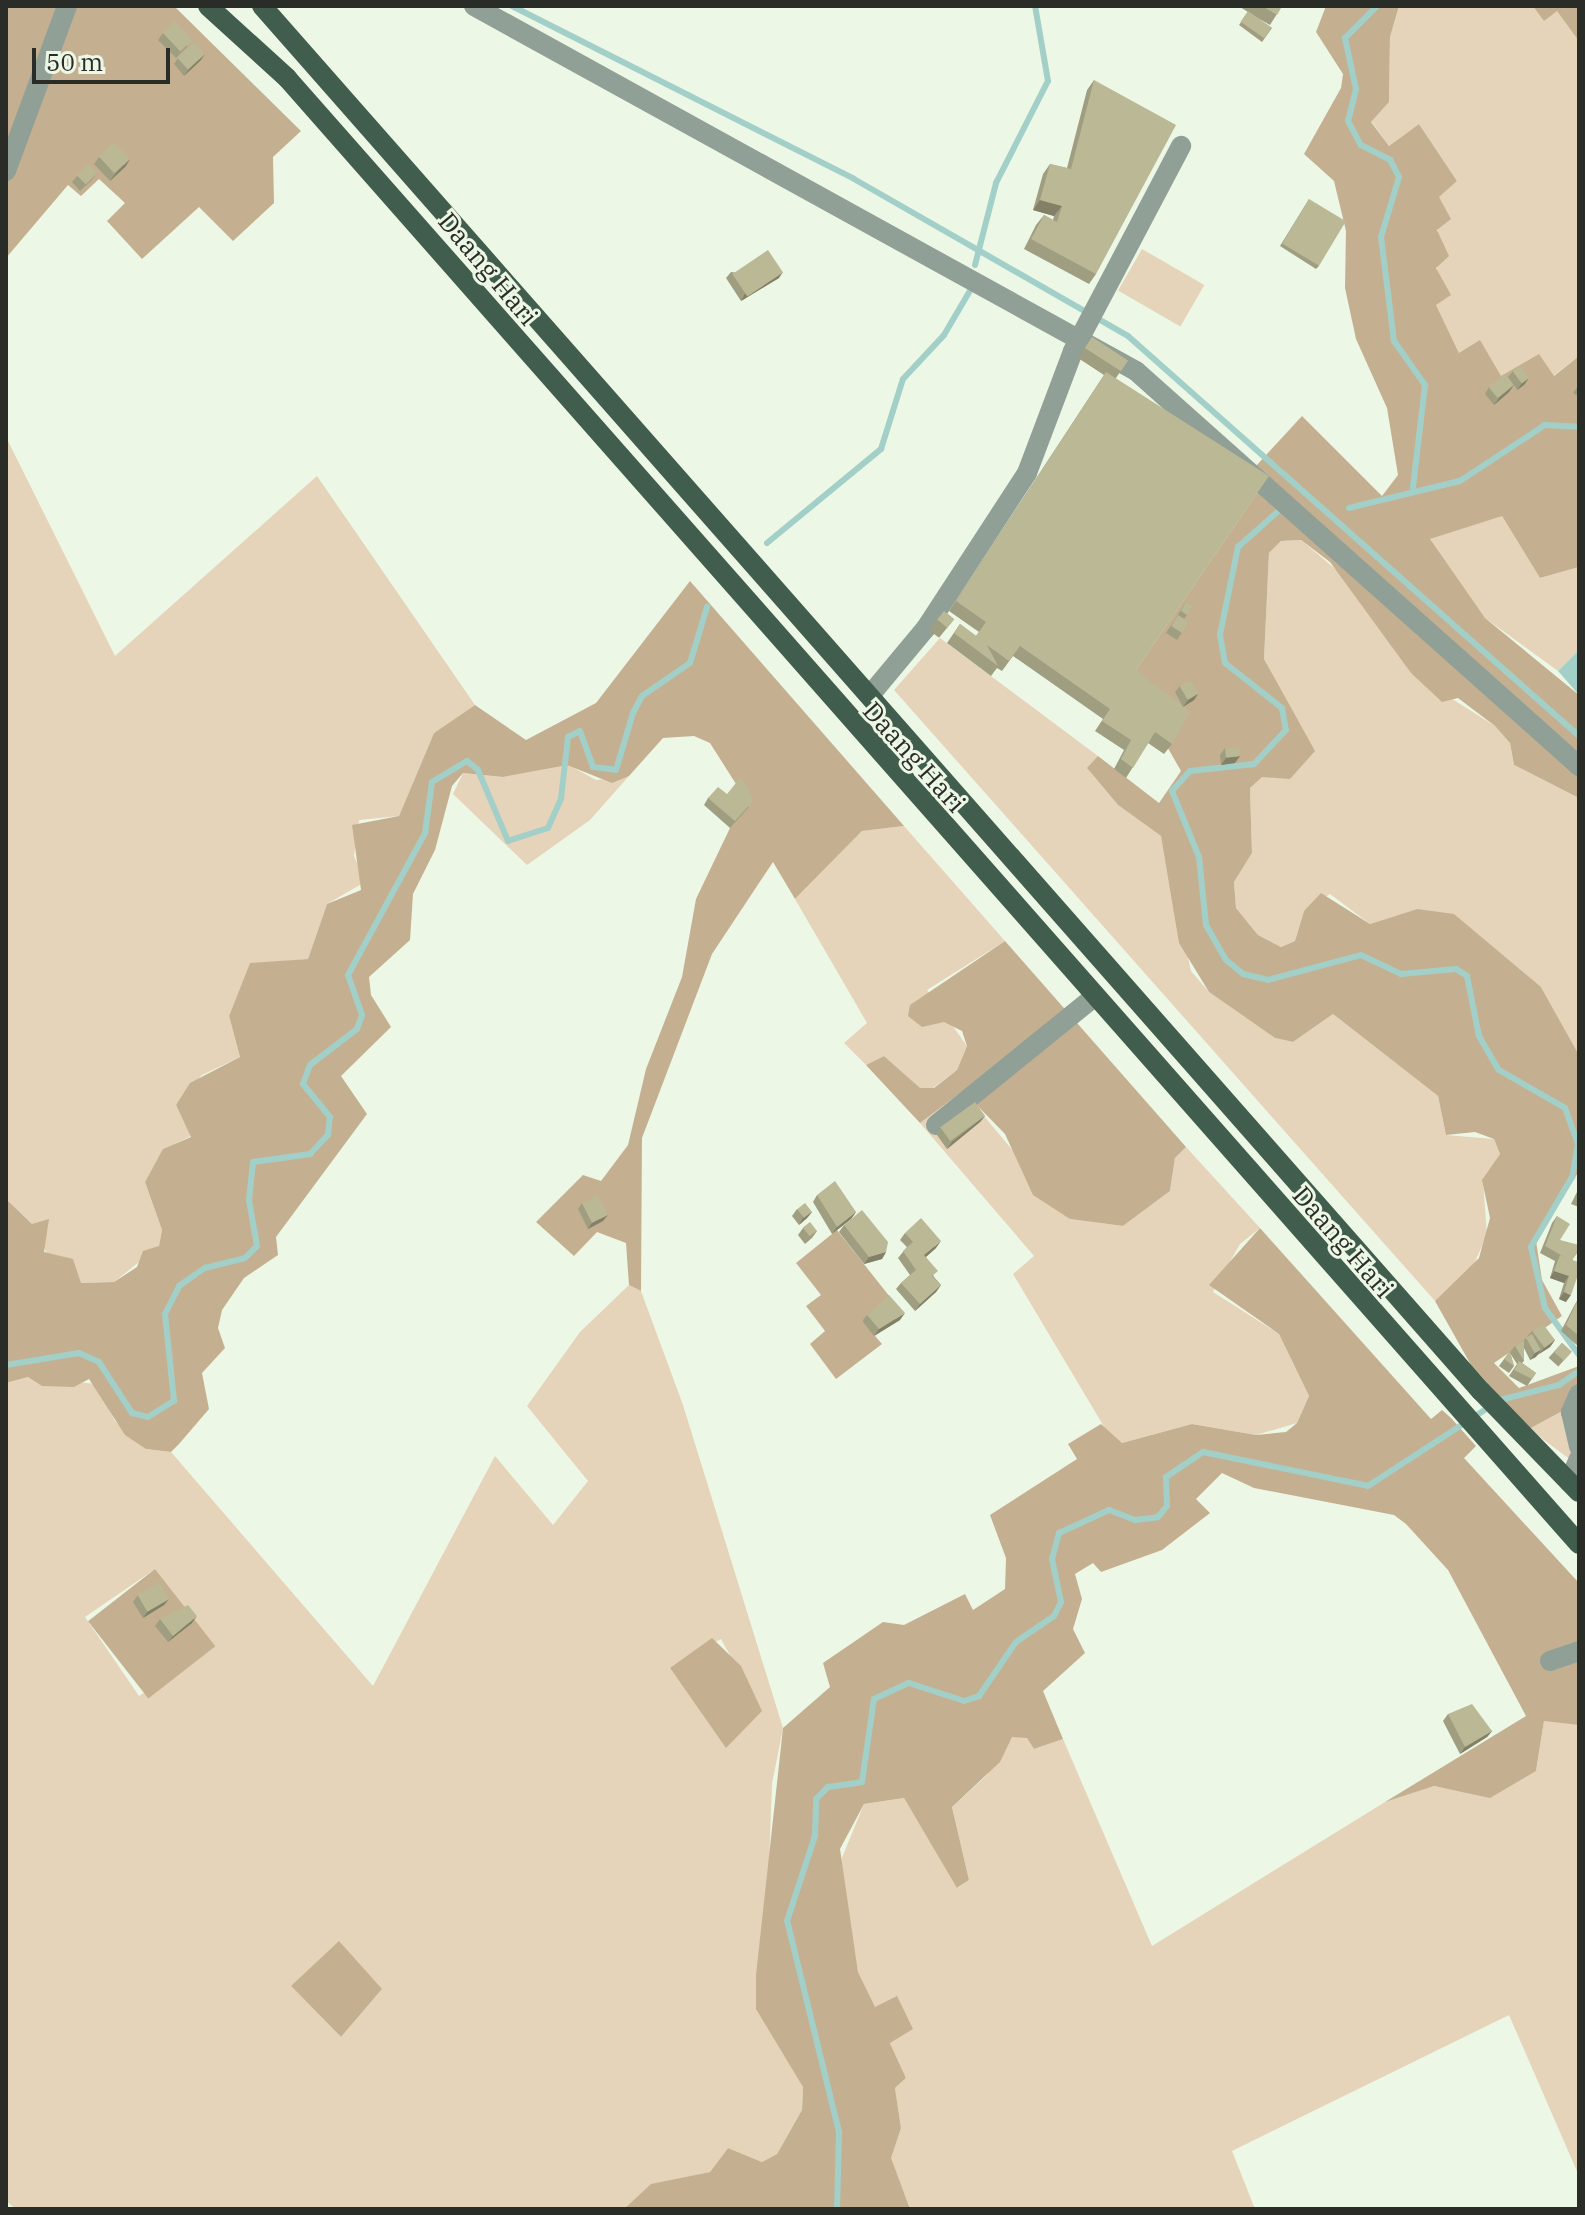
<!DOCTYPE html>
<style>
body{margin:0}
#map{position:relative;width:1585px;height:2215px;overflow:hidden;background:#edf7e6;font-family:"IBM Plex Serif",serif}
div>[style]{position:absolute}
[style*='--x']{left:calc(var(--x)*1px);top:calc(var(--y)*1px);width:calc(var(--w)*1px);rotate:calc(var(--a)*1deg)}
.green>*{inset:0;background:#e5d4b9;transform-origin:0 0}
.forest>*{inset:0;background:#c4b090;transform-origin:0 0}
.water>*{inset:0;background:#a2d0c9}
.stream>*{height:6px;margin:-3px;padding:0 3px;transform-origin:3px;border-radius:3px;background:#a2d0c9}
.minor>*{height:20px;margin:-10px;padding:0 10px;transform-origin:10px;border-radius:10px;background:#91a097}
.major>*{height:20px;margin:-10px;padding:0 10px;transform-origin:10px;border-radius:10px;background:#415d4d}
.wall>*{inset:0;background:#a09e80;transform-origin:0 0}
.shaded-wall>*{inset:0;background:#828168}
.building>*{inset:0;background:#bab895;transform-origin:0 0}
span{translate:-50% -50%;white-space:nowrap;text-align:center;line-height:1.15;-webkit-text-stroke:6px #edf7e6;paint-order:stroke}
.street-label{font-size:26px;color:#2a2d27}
.frame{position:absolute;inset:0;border:8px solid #2a2d27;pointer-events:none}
.scale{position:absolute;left:32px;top:48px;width:138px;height:36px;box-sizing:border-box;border:4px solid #2a2d27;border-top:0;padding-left:10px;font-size:24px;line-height:28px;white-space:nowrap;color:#2a2d27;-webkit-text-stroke:6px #edf7e6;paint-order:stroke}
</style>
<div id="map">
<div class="green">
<div style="clip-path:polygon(1399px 6px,1579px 6px,1579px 356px,1553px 376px,1500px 376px,1459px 353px,1436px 305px,1439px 196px,1457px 181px,1419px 124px,1389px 146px,1371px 121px,1389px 102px,1390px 37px)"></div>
<div style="left:1142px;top:249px;width:72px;height:48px;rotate:30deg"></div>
<div style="clip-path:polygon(6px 437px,115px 656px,317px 476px,475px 705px,434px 733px,399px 816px,359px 820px,354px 856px,365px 882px,327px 904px,308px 959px,250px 964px,229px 1016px,240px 1057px,202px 1075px,176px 1105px,191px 1136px,164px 1149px,145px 1182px,162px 1230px,159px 1246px,114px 1282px,81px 1283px,49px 1258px,32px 1224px,6px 1199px)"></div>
<div style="clip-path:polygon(1492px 516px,1502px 516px,1540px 578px,1579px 567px,1579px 650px,1558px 671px,1485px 618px,1438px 559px,1430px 539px)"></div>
<div style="clip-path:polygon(1301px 540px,1353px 584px,1411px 673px,1495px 726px,1510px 743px,1514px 765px,1579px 798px,1579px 1055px,1541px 987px,1417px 909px,1370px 924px,1330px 894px,1304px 911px,1295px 941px,1281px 947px,1258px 935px,1236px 908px,1234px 882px,1252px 853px,1250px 788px,1297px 722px,1264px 659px,1269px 553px,1281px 541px)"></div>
<div style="clip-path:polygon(940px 638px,1098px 756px,1088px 769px,1118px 805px,1161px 836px,1191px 971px,1209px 992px,1275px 1038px,1293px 1042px,1333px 1014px,1438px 1096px,1446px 1135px,1494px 1139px,1500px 1154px,1483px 1180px,1487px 1235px,1470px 1273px,1450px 1291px,1435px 1301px,894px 690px)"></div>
<div style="clip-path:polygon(567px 764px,596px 780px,629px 776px,590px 820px,527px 865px,453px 794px,463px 773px,503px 777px)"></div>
<div style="clip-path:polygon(904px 826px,1005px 941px,927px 990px,967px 1046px,957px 1070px,933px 1088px,919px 1088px,884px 1056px,866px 1065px,844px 1043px,867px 1023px,795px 899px,862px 831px)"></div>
<div style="clip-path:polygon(963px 1091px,1070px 1219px,1123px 1226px,1170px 1191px,1175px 1158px,1186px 1147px,1260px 1228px,1240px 1244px,1213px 1292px,1279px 1334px,1309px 1396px,1297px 1423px,1256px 1435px,1192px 1424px,1122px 1443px,1109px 1435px,1013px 1274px,1034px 1256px,920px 1123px)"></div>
<div style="clip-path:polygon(evenodd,629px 1285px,641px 1291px,683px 1405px,783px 1728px,772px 1784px,767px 1919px,789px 2060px,803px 2087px,802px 2110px,777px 2154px,762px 2162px,728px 2148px,710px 2172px,651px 2185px,624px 2209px,16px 2209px,6px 2201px,6px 1383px,28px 1377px,96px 1384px,115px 1421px,146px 1449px,171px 1452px,373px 1686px,495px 1456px,553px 1525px,588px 1481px,527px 1406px,580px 1332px,629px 1285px,155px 1569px,214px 1646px,139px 1696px,85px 1617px,155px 1569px,629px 1285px,721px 1639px,761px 1711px,726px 1747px,670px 1668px,721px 1639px,629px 1285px,291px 1986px,382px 1989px,341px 2037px,291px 1986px)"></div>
<div style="clip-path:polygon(1579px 1402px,1579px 1466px,1529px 1429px)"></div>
<div style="clip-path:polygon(1568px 1720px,1579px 1725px,1579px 2176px,1509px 2015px,1232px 2151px,1255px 2209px,910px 2209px,890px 2158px,901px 2128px,895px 2088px,906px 2078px,858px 1972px,839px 1865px,864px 1804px,904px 1798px,958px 1888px,969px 1880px,952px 1807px,987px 1775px,1012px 1737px,1027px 1737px,1034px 1749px,1063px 1739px,1152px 1946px,1385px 1802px,1433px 1786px,1472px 1793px,1536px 1771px,1544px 1721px)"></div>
</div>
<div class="forest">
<div style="clip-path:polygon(6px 6px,174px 6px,301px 131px,273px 157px,274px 203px,233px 241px,199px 207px,142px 259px,107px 221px,125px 203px,99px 179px,81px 196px,68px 185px,6px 258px)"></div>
<div style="clip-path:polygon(1326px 6px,1399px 6px,1390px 37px,1389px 102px,1371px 122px,1389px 146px,1419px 124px,1457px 181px,1439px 197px,1451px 219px,1437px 230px,1449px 256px,1436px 268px,1451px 295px,1436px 305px,1459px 353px,1480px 340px,1501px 376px,1539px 354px,1554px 376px,1579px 356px,1579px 567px,1540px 578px,1502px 516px,1430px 539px,1485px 618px,1579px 695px,1579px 755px,1256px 466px,1302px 416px,1382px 496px,1398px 475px,1387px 408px,1356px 339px,1345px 288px,1346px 231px,1334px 181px,1304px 154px,1341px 88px,1343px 74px,1316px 32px)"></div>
<div style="clip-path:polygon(1533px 6px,1579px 6px,1579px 41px,1557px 11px,1544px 21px)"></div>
<div style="clip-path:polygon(1262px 486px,1579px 774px,1579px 798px,1514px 765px,1510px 743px,1495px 726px,1458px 698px,1442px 702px,1411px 673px,1330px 562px,1301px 540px,1281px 541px,1269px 553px,1264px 659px,1315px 751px,1290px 779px,1262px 777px,1250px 788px,1252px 853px,1234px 882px,1236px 908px,1258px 935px,1281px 947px,1295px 941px,1304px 911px,1321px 893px,1370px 924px,1417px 909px,1454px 914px,1541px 987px,1579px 1055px,1579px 1171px,1536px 1241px,1542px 1280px,1562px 1316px,1494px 1363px,1519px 1388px,1579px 1366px,1579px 1402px,1529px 1429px,1471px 1365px,1435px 1301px,1479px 1258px,1490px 1218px,1482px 1180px,1500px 1154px,1494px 1139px,1475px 1132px,1446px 1135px,1438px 1096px,1333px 1014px,1293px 1042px,1275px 1038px,1209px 992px,1179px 943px,1161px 836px,1118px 805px,1087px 768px,1098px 756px,1159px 803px,1181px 771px,1129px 680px)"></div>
<div style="clip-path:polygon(690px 581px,904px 826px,862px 831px,795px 899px,773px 862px,712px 954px,642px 1138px,641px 1291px,629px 1285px,626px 1243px,597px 1232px,574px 1256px,536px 1222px,583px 1175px,601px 1181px,628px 1145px,646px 1069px,682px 977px,696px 899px,730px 828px,736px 784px,710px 743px,694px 736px,663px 738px,629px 776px,612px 783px,567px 765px,503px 777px,463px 773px,452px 786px,435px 850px,413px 894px,410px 940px,369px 977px,371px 995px,391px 1027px,341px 1076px,367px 1114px,276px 1237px,278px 1255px,244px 1278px,222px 1310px,218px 1328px,225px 1348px,202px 1373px,209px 1409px,179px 1444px,171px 1452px,146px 1449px,125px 1435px,89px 1379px,74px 1387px,42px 1386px,28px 1377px,6px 1383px,6px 1199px,32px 1224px,49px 1219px,44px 1252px,73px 1259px,81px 1283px,114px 1282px,137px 1267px,143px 1251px,159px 1246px,162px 1230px,145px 1182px,163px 1149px,191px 1137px,176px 1105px,190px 1083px,240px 1057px,229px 1016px,250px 963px,308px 959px,327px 904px,361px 890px,352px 825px,399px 816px,434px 733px,475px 705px,526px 740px,596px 703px)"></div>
<div style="clip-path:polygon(1005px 941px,1186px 1147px,1175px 1158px,1170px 1191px,1123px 1226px,1070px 1219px,1033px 1195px,1005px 1134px,963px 1091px,920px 1123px,866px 1065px,884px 1056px,920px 1088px,934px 1088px,957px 1070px,967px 1046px,962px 1031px,944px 1022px,922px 1027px,908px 1016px,910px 1005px)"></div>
<div style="clip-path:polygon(1260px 1228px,1431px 1419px,1442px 1410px,1451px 1418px,1476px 1446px,1464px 1458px,1579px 1583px,1579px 1725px,1544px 1721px,1536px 1771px,1490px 1798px,1434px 1786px,1385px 1802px,1526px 1716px,1448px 1570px,1406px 1524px,1394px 1515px,1254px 1488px,1222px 1473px,1196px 1499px,1210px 1513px,1162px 1550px,1101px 1572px,1093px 1563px,1075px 1574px,1082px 1599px,1073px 1629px,1085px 1653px,1043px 1691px,1063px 1739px,1034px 1749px,1027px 1738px,1012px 1737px,1000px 1762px,952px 1807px,969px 1880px,957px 1888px,904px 1798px,864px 1804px,840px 1849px,858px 1972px,875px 2007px,897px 1996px,913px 2029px,890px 2043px,906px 2078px,895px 2088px,901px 2128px,891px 2158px,910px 2209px,624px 2209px,651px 2184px,710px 2172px,728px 2148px,762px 2162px,777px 2154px,802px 2110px,803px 2087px,756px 2009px,756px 1975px,783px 1728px,830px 1687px,823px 1663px,883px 1622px,904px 1625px,965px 1594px,973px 1610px,1005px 1589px,1006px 1558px,990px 1515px,1077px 1459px,1068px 1444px,1101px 1424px,1122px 1443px,1192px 1424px,1256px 1435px,1286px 1432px,1297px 1423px,1309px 1396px,1279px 1334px,1209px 1285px)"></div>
<div style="clip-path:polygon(837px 1230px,890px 1297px,862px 1321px,882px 1344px,836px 1379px,810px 1344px,825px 1331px,806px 1306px,821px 1295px,796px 1263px)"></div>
<div style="left:155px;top:1569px;width:98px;height:85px;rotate:52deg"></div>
<div style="clip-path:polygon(712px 1638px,741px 1666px,762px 1711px,726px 1748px,670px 1668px)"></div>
<div style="clip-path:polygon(339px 1941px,382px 1989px,341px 2037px,291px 1986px)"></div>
</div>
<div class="water">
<div style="clip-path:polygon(1579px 650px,1579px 695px,1558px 671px)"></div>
</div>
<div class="stream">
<div style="--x:512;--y:6;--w:383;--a:26.8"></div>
<div style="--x:854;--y:179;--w:316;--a:29.8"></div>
<div style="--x:1128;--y:336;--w:603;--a:41.57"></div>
<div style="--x:1377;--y:6;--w:45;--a:135"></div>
<div style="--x:1345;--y:38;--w:52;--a:77.8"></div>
<div style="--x:1356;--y:89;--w:33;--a:104"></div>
<div style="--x:1348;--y:121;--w:27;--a:62"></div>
<div style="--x:1361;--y:145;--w:33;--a:27"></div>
<div style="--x:1390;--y:160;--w:19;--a:62"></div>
<div style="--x:1399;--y:177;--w:63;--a:106.7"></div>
<div style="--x:1381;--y:237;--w:105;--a:82.9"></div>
<div style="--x:1394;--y:341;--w:54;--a:54.8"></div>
<div style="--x:1425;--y:385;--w:103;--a:96.7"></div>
<div style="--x:975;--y:265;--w:85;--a:-75.6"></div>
<div style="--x:996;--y:183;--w:114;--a:-63"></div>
<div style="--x:1048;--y:81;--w:76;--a:-99.8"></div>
<div style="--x:1283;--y:507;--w:60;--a:138.4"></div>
<div style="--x:1238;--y:547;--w:90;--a:101.6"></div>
<div style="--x:1220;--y:635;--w:28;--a:80"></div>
<div style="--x:1225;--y:663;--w:73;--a:38.3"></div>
<div style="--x:1282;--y:708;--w:22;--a:80"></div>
<div style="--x:1286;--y:730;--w:47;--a:133.3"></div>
<div style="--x:1254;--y:764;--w:64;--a:173.8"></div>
<div style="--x:1190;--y:771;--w:27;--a:132"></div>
<div style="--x:1172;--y:791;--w:71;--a:67.8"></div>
<div style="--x:1199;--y:857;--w:68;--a:84.1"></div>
<div style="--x:1206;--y:925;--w:40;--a:60.3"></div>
<div style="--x:1226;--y:960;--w:22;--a:39"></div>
<div style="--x:1243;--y:974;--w:26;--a:13"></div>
<div style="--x:1268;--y:980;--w:96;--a:-15"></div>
<div style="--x:1361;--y:955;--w:44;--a:25.4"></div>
<div style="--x:1401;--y:974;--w:55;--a:-5.2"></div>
<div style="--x:1456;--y:969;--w:13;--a:32"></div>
<div style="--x:1467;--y:976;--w:61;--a:78.7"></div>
<div style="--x:1479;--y:1036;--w:39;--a:60"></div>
<div style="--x:1499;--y:1070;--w:76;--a:29.9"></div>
<div style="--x:1565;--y:1108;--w:38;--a:70"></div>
<div style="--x:1578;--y:1144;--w:34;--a:100"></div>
<div style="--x:1572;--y:1177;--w:81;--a:120.4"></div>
<div style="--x:1531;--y:1247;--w:63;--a:77.1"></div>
<div style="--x:1545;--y:1308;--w:58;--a:54.1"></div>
<div style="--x:1349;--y:508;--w:114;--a:-13.7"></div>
<div style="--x:1460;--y:481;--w:102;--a:-33.4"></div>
<div style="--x:1545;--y:425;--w:34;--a:3"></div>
<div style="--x:767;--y:543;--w:148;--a:-39.5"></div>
<div style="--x:881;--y:449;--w:73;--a:-72.6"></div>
<div style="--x:903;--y:379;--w:60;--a:-47"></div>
<div style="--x:944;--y:335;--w:53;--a:-59.6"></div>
<div style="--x:6;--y:1365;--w:74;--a:-9.3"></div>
<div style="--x:79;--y:1353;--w:22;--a:24"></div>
<div style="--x:99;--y:1362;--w:61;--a:57.1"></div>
<div style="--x:132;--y:1413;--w:16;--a:14"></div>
<div style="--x:148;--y:1417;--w:31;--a:-32"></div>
<div style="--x:174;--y:1401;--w:87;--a:-95.9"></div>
<div style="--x:165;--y:1314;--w:31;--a:-63"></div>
<div style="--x:179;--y:1286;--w:32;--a:-35"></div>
<div style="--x:205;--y:1268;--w:41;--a:-14"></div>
<div style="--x:245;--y:1258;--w:17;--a:-45"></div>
<div style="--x:257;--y:1246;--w:47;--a:-99.9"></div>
<div style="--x:249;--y:1200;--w:38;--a:-84"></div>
<div style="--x:253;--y:1162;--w:58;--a:-8"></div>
<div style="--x:310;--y:1154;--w:26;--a:-47"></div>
<div style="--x:328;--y:1135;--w:18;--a:-84"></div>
<div style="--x:330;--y:1117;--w:43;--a:-129.3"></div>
<div style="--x:303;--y:1084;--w:20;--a:-70"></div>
<div style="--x:310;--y:1065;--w:59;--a:-37.5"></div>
<div style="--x:357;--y:1029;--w:15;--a:-70"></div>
<div style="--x:362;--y:1015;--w:42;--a:-109.3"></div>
<div style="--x:348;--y:975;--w:162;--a:-61.5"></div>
<div style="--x:425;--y:833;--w:51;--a:-82.2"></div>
<div style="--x:432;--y:782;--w:41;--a:-31"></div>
<div style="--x:467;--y:761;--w:14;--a:39"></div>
<div style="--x:478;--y:770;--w:77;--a:67.1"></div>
<div style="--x:508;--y:841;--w:42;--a:-18"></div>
<div style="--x:548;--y:828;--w:32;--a:-66"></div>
<div style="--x:561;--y:799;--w:62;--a:-83.6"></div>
<div style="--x:568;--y:737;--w:13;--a:-27"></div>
<div style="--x:580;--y:731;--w:38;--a:70"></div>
<div style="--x:593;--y:767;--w:23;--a:7"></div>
<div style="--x:616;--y:770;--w:59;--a:-73.4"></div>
<div style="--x:633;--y:713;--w:19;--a:-62"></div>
<div style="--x:642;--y:696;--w:58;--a:-34.5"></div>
<div style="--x:690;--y:663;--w:59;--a:-73.1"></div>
<div style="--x:837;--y:2209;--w:77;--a:-88.5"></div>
<div style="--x:839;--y:2132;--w:217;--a:-103.8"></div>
<div style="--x:787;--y:1921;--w:89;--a:-71.8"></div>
<div style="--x:815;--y:1836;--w:37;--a:-88"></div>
<div style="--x:816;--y:1799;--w:17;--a:-45"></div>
<div style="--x:828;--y:1787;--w:34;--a:-8"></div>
<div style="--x:862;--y:1782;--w:84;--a:-81.8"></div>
<div style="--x:874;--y:1699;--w:38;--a:-25"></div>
<div style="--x:909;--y:1683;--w:58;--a:18.1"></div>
<div style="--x:964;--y:1701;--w:16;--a:-18"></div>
<div style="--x:979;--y:1696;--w:65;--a:-55.6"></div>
<div style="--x:1016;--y:1642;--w:46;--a:-34.4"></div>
<div style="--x:1054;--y:1616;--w:16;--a:-63"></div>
<div style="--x:1061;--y:1602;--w:44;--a:-101.8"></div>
<div style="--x:1052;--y:1559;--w:27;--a:-75"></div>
<div style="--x:1059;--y:1533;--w:55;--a:-24.7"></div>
<div style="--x:1109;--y:1510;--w:28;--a:21"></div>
<div style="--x:1135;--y:1520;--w:23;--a:-7"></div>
<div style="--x:1158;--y:1517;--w:14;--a:-51"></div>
<div style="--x:1167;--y:1506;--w:29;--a:-92"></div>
<div style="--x:1166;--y:1477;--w:45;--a:-34"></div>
<div style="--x:1203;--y:1452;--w:168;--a:11.6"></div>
<div style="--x:1368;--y:1486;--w:158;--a:-33.1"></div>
<div style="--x:1500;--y:1400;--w:61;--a:-14.3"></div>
<div style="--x:1559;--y:1385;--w:24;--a:-35"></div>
</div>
<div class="minor">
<div style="--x:474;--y:6;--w:756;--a:28.87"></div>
<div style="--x:1136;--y:371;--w:594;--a:41.72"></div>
<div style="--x:6;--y:171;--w:176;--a:-69.7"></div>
<div style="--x:871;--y:694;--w:86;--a:-50.2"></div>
<div style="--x:926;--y:628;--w:185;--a:-56.9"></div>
<div style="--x:1027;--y:473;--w:130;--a:-69.3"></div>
<div style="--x:1073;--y:351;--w:232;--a:-62.2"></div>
<div style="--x:936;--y:1125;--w:202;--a:-39"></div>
<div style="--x:1579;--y:1394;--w:20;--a:114"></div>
<div style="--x:1571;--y:1412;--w:36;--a:77"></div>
<div style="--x:1569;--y:1482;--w:25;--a:-67"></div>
<div style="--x:1550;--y:1661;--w:31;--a:-19"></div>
</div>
<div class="major">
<div style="--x:208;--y:6;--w:107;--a:42.3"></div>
<div style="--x:287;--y:78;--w:1954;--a:48.61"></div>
<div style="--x:262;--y:6;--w:1845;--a:48.65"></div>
<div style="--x:1481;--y:1391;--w:141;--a:45.9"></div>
</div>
<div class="wall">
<div style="clip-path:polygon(1240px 6px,1282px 6px,1270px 25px,1254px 16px,1272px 28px,1262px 42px,1239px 25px,1248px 12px,1240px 7px)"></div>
<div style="clip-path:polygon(163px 33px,188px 46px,176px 58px,158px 40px)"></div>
<div style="clip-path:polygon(178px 58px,201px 60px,184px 76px,174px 64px)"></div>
<div style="clip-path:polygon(1094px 80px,1096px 274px,1089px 284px,1024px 249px,1036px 225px,1044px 215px,1053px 220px,1054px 216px,1033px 210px,1043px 174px,1050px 164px,1067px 168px,1087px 90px)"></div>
<div style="clip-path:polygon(99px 157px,126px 166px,110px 181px,94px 164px)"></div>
<div style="clip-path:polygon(97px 173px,92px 180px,80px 191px,72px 182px,77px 176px)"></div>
<div style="clip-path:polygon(1309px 199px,1319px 266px,1316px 269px,1280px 246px)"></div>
<div style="clip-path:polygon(731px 272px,779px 278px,741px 301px,726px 278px)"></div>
<div style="clip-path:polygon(1092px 337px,1128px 360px,1116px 378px,1136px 670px,1172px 744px,1164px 754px,1148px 743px,1126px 778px,1114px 769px,1124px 750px,1095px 731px,1103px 719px,1013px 656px,1002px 671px,997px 668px,991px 676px,947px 643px,960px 624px,976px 636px,979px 632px,949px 611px,1104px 375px,1078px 358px)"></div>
<div style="clip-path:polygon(1513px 371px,1524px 385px,1517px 390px,1514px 385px,1509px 392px,1494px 405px,1485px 394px,1489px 387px,1512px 383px,1508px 377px)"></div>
<div style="clip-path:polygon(1579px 385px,1579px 397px,1573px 393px)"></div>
<div style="clip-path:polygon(1186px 602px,1193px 606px,1184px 619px,1189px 622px,1177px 640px,1166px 633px)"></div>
<div style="left:944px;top:611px;width:13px;height:24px;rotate:39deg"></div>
<div style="clip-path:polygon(1180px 686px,1198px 694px,1194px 700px,1183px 707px,1175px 692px)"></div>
<div style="clip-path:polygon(1225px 748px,1235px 763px,1221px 765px,1220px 755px)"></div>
<div style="clip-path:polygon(727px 794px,749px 807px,730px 828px,704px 805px,708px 798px)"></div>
<div style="clip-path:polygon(985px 1116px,980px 1122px,947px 1149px,937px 1135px,941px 1128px)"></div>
<div style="clip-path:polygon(1579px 1188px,1579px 1207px,1571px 1204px)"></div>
<div style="clip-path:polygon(817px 1195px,856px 1212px,851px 1219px,832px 1234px,813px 1202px)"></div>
<div style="clip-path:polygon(582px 1203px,603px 1221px,588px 1229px,578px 1209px)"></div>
<div style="clip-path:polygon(797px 1209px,812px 1212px,807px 1218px,799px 1225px,792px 1216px)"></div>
<div style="clip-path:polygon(1557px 1216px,1560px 1240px,1573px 1260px,1566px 1302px,1559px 1299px,1564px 1283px,1550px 1278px,1555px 1261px,1540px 1253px,1552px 1223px)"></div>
<div style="clip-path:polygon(844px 1225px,886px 1252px,882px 1259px,864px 1264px,839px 1232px)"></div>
<div style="clip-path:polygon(803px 1228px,817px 1231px,812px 1238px,805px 1244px,798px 1235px)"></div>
<div style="clip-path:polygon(905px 1233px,936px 1248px,926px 1257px,934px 1277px,941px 1285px,936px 1292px,915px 1311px,896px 1289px,901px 1283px,910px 1275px,898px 1258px,907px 1247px,900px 1240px)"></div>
<div style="clip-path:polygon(1578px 1299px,1579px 1300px,1579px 1347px,1561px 1331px,1574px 1306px)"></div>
<div style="clip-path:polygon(867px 1315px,900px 1320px,874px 1336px,862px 1321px)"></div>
<div style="clip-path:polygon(1532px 1331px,1555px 1340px,1550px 1347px,1530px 1360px,1524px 1348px,1524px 1361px,1522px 1363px,1536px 1373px,1527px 1386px,1509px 1376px,1517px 1364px,1510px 1353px,1514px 1366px,1509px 1373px,1499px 1366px,1510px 1351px,1510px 1352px,1515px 1346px,1524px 1340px)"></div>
<div style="left:1562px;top:1343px;width:13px;height:20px;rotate:42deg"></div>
<div style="clip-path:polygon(138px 1595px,169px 1599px,164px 1605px,143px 1618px,133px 1602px)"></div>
<div style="clip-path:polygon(160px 1619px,192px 1623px,168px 1642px,155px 1626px)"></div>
<div style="clip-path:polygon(1448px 1714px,1492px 1731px,1487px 1737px,1460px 1754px,1443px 1721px)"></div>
</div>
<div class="shaded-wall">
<div style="clip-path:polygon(205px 54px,201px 60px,184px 76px,189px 69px)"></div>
<div style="clip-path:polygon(130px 159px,126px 166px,110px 181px,115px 174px)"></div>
<div style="clip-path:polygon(1040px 200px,1062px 206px,1054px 216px,1033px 210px)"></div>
<div style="clip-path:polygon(783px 272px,779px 278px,741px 301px,745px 294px)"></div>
<div style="clip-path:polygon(1529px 378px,1524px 385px,1517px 390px,1522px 383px)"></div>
<div style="clip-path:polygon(1514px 385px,1509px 392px,1494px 405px,1499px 398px)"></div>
<div style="clip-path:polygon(1198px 694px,1194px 700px,1183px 707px,1188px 700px)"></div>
<div style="clip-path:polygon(1240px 756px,1235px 763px,1221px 765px,1226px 758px)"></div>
<div style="clip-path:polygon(985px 1116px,980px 1122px,947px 1149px,952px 1142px)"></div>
<div style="clip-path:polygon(812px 1212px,807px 1218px,799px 1225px,803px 1218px)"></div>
<div style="clip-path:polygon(856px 1212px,851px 1219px,832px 1234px,837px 1227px)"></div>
<div style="clip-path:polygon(608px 1215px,603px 1221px,588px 1229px,592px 1223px)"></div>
<div style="clip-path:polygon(941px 1241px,936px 1248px,920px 1262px,924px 1255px)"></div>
<div style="clip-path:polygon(886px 1252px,882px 1259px,864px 1264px,869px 1257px)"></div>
<div style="clip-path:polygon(1554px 1271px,1569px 1276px,1564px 1283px,1550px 1278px)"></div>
<div style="clip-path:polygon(941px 1285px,936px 1292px,915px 1311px,920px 1304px)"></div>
<div style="clip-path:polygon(1564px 1292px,1571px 1295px,1566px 1302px,1559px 1299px)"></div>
<div style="clip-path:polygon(905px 1313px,900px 1320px,874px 1336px,879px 1329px)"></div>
<div style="clip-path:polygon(1555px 1340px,1550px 1347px,1539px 1354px,1544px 1348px)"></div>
<div style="clip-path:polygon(1541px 1350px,1536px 1357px,1530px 1360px,1535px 1353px)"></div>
<div style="clip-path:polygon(169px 1599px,164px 1605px,143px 1618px,148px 1611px)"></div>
<div style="clip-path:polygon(197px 1616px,192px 1623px,168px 1642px,173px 1636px)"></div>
<div style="clip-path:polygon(1492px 1731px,1487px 1737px,1460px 1754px,1465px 1747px)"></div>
</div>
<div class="building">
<div style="clip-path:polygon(1262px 6px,1282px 6px,1277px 15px)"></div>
<div style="left:1248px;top:11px;width:29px;height:13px;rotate:35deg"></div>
<div style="left:175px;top:21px;width:26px;height:17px;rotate:47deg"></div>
<div style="left:194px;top:42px;width:16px;height:23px;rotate:47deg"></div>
<div style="clip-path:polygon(1094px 80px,1176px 125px,1096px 274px,1031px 239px,1044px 215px,1057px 222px,1062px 206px,1040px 200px,1050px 164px,1071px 169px)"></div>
<div style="left:114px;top:142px;width:23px;height:21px;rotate:47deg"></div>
<div style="left:88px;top:164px;width:13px;height:16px;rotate:45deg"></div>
<div style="left:1309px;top:199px;width:43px;height:52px;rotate:31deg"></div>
<div style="left:768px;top:250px;width:27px;height:43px;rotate:56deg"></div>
<div style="left:1092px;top:337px;width:43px;height:13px;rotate:33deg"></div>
<div style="left:1520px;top:366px;width:15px;height:9px;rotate:53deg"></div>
<div style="clip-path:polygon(1106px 372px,1269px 476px,1136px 670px,1190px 712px,1172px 744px,1155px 732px,1133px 768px,1121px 759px,1131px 740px,1102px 721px,1110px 709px,1020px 646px,1009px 661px,987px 645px,998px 666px,954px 633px,960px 624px,976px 636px,986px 622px,956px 601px)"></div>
<div style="left:1505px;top:374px;width:14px;height:21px;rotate:51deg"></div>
<div style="clip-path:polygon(1186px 602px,1193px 606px,1187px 615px,1181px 611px)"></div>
<div style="left:944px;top:611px;width:13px;height:11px;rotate:39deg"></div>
<div style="left:1178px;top:615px;width:13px;height:13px;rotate:32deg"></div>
<div style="left:1190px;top:680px;width:16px;height:12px;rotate:60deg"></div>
<div style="left:1239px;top:747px;width:9px;height:14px;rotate:84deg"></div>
<div style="clip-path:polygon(741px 777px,754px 800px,735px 821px,708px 798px,718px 787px,727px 794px)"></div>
<div style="left:975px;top:1102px;width:17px;height:43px;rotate:54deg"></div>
<div style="clip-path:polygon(835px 1181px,856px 1212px,837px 1227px,817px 1195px)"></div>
<div style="left:598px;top:1195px;width:22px;height:18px;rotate:63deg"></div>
<div style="left:805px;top:1203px;width:11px;height:10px;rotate:52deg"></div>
<div style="clip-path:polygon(862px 1210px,888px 1242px,886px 1252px,869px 1257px,844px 1225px)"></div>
<div style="clip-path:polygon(1557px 1216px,1570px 1224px,1560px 1240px,1579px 1245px,1579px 1251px,1572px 1260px,1579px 1262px,1579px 1272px,1571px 1295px,1564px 1292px,1569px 1276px,1554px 1271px,1560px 1255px,1566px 1258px,1545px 1246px)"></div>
<div style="clip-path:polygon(921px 1218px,941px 1241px,924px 1255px,938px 1271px,932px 1276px,941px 1285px,920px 1304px,901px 1283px,916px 1270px,903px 1251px,913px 1242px,905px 1233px)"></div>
<div style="left:810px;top:1222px;width:11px;height:9px;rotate:52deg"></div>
<div style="clip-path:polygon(889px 1295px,905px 1313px,879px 1329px,867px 1315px)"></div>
<div style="clip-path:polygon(1578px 1299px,1579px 1300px,1579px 1336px,1566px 1325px)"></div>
<div style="left:1543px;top:1324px;width:20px;height:13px;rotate:53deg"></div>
<div style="left:1532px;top:1334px;width:18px;height:7px;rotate:61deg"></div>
<div style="clip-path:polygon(1524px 1340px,1524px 1361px,1515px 1346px)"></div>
<div style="left:1562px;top:1343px;width:13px;height:12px;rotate:42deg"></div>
<div style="clip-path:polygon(1510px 1351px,1514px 1366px,1504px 1359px)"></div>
<div style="clip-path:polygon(1519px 1361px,1536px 1373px,1532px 1379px,1514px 1370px)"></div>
<div style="left:159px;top:1582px;width:20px;height:25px;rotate:60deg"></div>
<div style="clip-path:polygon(188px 1605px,197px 1616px,173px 1636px,160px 1619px)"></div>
<div style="clip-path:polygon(1472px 1704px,1492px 1731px,1465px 1747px,1448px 1714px)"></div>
</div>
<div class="street-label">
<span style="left:488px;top:269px;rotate:50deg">Daang Hari</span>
<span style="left:914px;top:757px;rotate:48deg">Daang Hari</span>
<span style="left:1343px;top:1242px;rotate:49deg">Daang Hari</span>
</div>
<div class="frame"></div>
<div class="scale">50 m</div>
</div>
